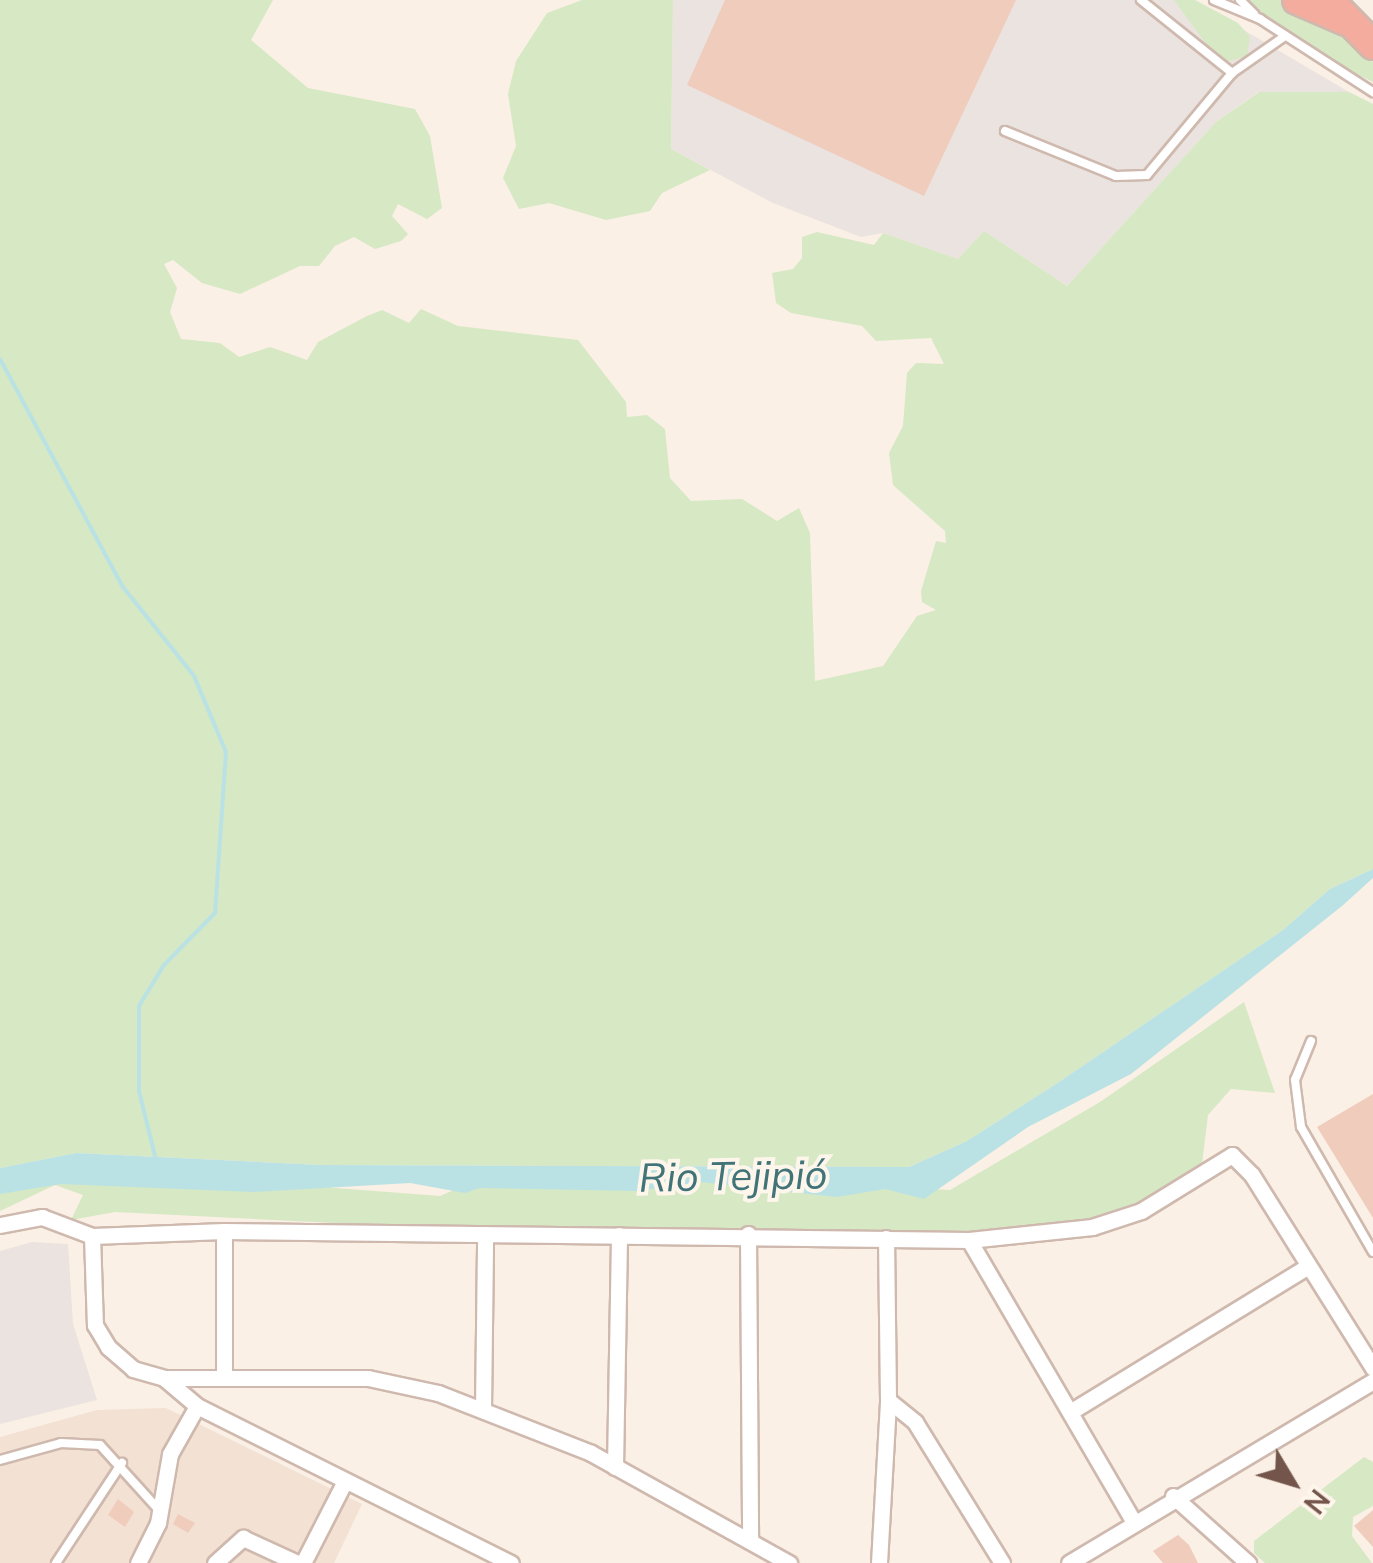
<!DOCTYPE html>
<meta charset="utf-8">
<style>
body{margin:0}
#map{position:relative;width:1373px;height:1563px;overflow:hidden;background:#fbf0e5;font-family:Mulish,sans-serif}
div>[style]{position:absolute}
[style*='--x']{left:calc(var(--x)*1px);top:calc(var(--y)*1px);width:calc(var(--w)*1px);rotate:calc(var(--a)*1deg)}
.residential>*{inset:0;background:#f3e1d3}
.industrial>*{inset:0;background:#ebe3df}
.green>*{inset:0;background:#d6e8c4}
.water>*{inset:0;background:#bae2e4}
.stream>*{height:4px;margin:-2px;padding:0 2px;transform-origin:2px;border-radius:2px;background:#bae2e4}
.building>*{inset:0;background:#f0ccbd}
.roads{filter:drop-shadow(2px 0 #cfb9ae) drop-shadow(-2px 0 #cfb9ae) drop-shadow(0 2px #cfb9ae) drop-shadow(0 -2px #cfb9ae)}
.lane>*{height:8px;margin:-4px;padding:0 4px;transform-origin:4px;border-radius:4px;background:#fff}
.street>*{height:15px;margin:-7.5px;padding:0 7.5px;transform-origin:7.5px;border-radius:7.5px;background:#fff}
.highway>*{height:28px;margin:-14px;padding:0 14px;transform-origin:14px;border-radius:14px;background:#f3ac9e}
span{translate:-50% -50%;white-space:nowrap;text-align:center;line-height:1.15;-webkit-text-stroke:8px #fef5eb;paint-order:stroke}
.water-label{font-size:40px;color:#407478;font-style:italic}
.north{position:absolute;left:1243px;top:1433px;width:100px;height:100px;-webkit-text-stroke:8px #fef5eb;paint-order:stroke;rotate:128deg;font-size:28px;font-weight:700;line-height:40px;text-align:center;color:#73554b}
.north::after{content:'';display:block;margin:auto;width:35px;height:45px;background:#73554b;clip-path:polygon(50% 0,100% 100%,50% 72%,0 100%)}
</style>
<div id="map">
<div class="residential">
<div style="clip-path:polygon(166px 1408px,362px 1504px,334px 1563px,0 1563px,0 1437px,97px 1410px)"></div>
</div>
<div class="industrial">
<div style="clip-path:polygon(673px 0,1193px 0,1349px 92px,1258px 92px,1216px 122px,1067px 286px,984px 231px,958px 259px,883px 233px,861px 237px,773px 203px,671px 149px)"></div>
<div style="clip-path:polygon(32px 1242px,68px 1244px,73px 1324px,97px 1400px,0 1424px,0 1251px)"></div>
</div>
<div class="green">
<div style="clip-path:polygon(0 0,273px 0,251px 40px,308px 88px,415px 109px,430px 136px,442px 208px,427px 219px,398px 204px,392px 216px,408px 234px,401px 241px,375px 249px,354px 237px,335px 246px,319px 266px,300px 266px,240px 294px,202px 283px,173px 260px,164px 264px,177px 288px,170px 312px,181px 339px,220px 343px,239px 357px,270px 347px,307px 360px,318px 342px,367px 316px,382px 310px,409px 323px,421px 309px,458px 326px,578px 340px,626px 402px,627px 417px,647px 415px,665px 429px,670px 478px,691px 501px,742px 499px,777px 521px,799px 508px,810px 533px,815px 681px,883px 666px,917px 616px,936px 610px,922px 602px,921px 591px,936px 541px,946px 543px,945px 531px,893px 485px,889px 453px,903px 426px,907px 373px,916px 363px,944px 364px,931px 338px,876px 341px,862px 326px,791px 313px,776px 303px,772px 273px,793px 269px,802px 258px,802px 237px,817px 232px,874px 245px,883px 233px,958px 259px,984px 231px,1067px 286px,1216px 122px,1259px 92px,1349px 92px,1373px 104px,1373px 869px,1330px 889px,1283px 930px,1056px 1084px,967px 1141px,909px 1167px,321px 1165px,76px 1153px,0 1168px)"></div>
<div style="clip-path:polygon(582px 0,673px 0,671px 149px,710px 170px,662px 193px,650px 211px,606px 220px,549px 203px,519px 209px,503px 178px,516px 146px,508px 94px,516px 61px,547px 13px)"></div>
<div style="clip-path:polygon(1174px 0,1195px 0,1238px 23px,1250px 37px,1247px 56px,1225px 62px,1215px 56px)"></div>
<div style="clip-path:polygon(1245px 0,1300px 0,1324px 11px,1373px 62px,1373px 82px,1313px 53px)"></div>
<div style="clip-path:polygon(1244px 1002px,1275px 1093px,1231px 1089px,1208px 1115px,1202px 1164px,1170px 1193px,1058px 1231px,694px 1241px,115px 1212px,71px 1220px,83px 1195px,55px 1185px,0 1211px,0 1183px,203px 1178px,440px 1196px,475px 1181px,728px 1178px,950px 1190px,1100px 1102px)"></div>
<div style="clip-path:polygon(1364px 1457px,1373px 1462px,1373px 1506px,1353px 1517px,1352px 1536px,1372px 1563px,1265px 1563px,1254px 1553px,1254px 1541px)"></div>
</div>
<div class="water">
<div style="clip-path:polygon(1373px 869px,1373px 878px,1342px 906px,1131px 1074px,1028px 1127px,924px 1199px,885px 1189px,837px 1197px,701px 1182px,637px 1191px,479px 1188px,465px 1193px,410px 1183px,253px 1192px,61px 1184px,0 1194px,0 1168px,76px 1153px,321px 1165px,909px 1167px,967px 1141px,1056px 1084px,1283px 930px,1330px 889px)"></div>
</div>
<div class="stream">
<div style="--x:0;--y:359;--w:259;--a:61.7"></div>
<div style="--x:123;--y:587;--w:114;--a:51.4"></div>
<div style="--x:194;--y:676;--w:82;--a:67.2"></div>
<div style="--x:226;--y:752;--w:161;--a:93.9"></div>
<div style="--x:215;--y:913;--w:73;--a:134.4"></div>
<div style="--x:164;--y:965;--w:48;--a:121.4"></div>
<div style="--x:139;--y:1006;--w:85;--a:90"></div>
<div style="--x:139;--y:1091;--w:67;--a:76.2"></div>
</div>
<div class="building">
<div style="clip-path:polygon(725px 0,1016px 0,924px 196px,687px 85px)"></div>
<div style="clip-path:polygon(1373px 1094px,1373px 1218px,1317px 1127px)"></div>
<div style="clip-path:polygon(118px 1499px,134px 1512px,125px 1527px,108px 1515px)"></div>
<div style="clip-path:polygon(1373px 1510px,1373px 1547px,1354px 1526px)"></div>
<div style="clip-path:polygon(178px 1514px,195px 1523px,188px 1533px,173px 1524px)"></div>
<div style="clip-path:polygon(1178px 1535px,1189px 1545px,1198px 1563px,1163px 1563px,1153px 1551px)"></div>
</div>
<div class="roads">
<div class="lane">
<div style="--x:1141;--y:0;--w:117;--a:38.7"></div>
<div style="--x:1232;--y:73;--w:65;--a:-34.9"></div>
<div style="--x:1214;--y:0;--w:50;--a:22.4"></div>
<div style="--x:1260;--y:19;--w:135;--a:32.9"></div>
<div style="--x:1240;--y:0;--w:20;--a:45"></div>
<div style="--x:1005;--y:131;--w:120;--a:22.1"></div>
<div style="--x:1116;--y:176;--w:31;--a:-2"></div>
<div style="--x:1147;--y:175;--w:133;--a:-50.2"></div>
<div style="--x:1311;--y:1041;--w:42;--a:112.3"></div>
<div style="--x:1295;--y:1080;--w:47;--a:82.7"></div>
<div style="--x:1301;--y:1127;--w:144;--a:60.1"></div>
<div style="--x:0;--y:1460;--w:63;--a:-15.6"></div>
<div style="--x:61;--y:1443;--w:39;--a:3"></div>
<div style="--x:100;--y:1445;--w:86;--a:47.8"></div>
<div style="--x:56;--y:1563;--w:120;--a:-56.6"></div>
</div>
<div class="street">
<div style="--x:0;--y:1225;--w:43;--a:-10.8"></div>
<div style="--x:42;--y:1217;--w:53;--a:20.8"></div>
<div style="--x:92;--y:1236;--w:132;--a:-2.2"></div>
<div style="--x:224;--y:1231;--w:745;--a:0.69"></div>
<div style="--x:969;--y:1240;--w:124;--a:-6"></div>
<div style="--x:1092;--y:1227;--w:52;--a:-18.1"></div>
<div style="--x:1141;--y:1211;--w:107;--a:-31.6"></div>
<div style="--x:1232;--y:1155;--w:28;--a:45"></div>
<div style="--x:1252;--y:1175;--w:228;--a:57.9"></div>
<div style="--x:224;--y:1231;--w:147;--a:90"></div>
<div style="--x:748;--y:1234;--w:307;--a:89.6"></div>
<div style="--x:92;--y:1236;--w:89;--a:88.1"></div>
<div style="--x:95;--y:1325;--w:26;--a:59"></div>
<div style="--x:108;--y:1347;--w:33;--a:41"></div>
<div style="--x:133;--y:1369;--w:32;--a:16"></div>
<div style="--x:164;--y:1378;--w:204;--a:0"></div>
<div style="--x:368;--y:1378;--w:72;--a:12.1"></div>
<div style="--x:438;--y:1393;--w:164;--a:21.4"></div>
<div style="--x:591;--y:1453;--w:227;--a:29.1"></div>
<div style="--x:969;--y:1240;--w:327;--a:59.7"></div>
<div style="--x:164;--y:1378;--w:43;--a:40.3"></div>
<div style="--x:197;--y:1406;--w:351;--a:26.6"></div>
<div style="--x:888;--y:1400;--w:35;--a:39"></div>
<div style="--x:915;--y:1422;--w:166;--a:58.3"></div>
<div style="--x:483;--y:1410;--w:176;--a:-89.3"></div>
<div style="--x:1070;--y:1412;--w:278;--a:-31.5"></div>
<div style="--x:615;--y:1467;--w:232;--a:-89"></div>
<div style="--x:1173;--y:1496;--w:101;--a:41.8"></div>
<div style="--x:138;--y:1563;--w:45;--a:-63.4"></div>
<div style="--x:158;--y:1523;--w:70;--a:-80.1"></div>
<div style="--x:170;--y:1454;--w:55;--a:-60.6"></div>
<div style="--x:215;--y:1563;--w:38;--a:-42"></div>
<div style="--x:243;--y:1538;--w:60;--a:24.8"></div>
<div style="--x:303;--y:1563;--w:90;--a:-62.9"></div>
<div style="--x:879;--y:1563;--w:163;--a:-86.8"></div>
<div style="--x:888;--y:1400;--w:162;--a:-90.7"></div>
<div style="--x:1069;--y:1563;--w:354;--a:-30.9"></div>
</div>
<div class="highway">
<div style="--x:1297;--y:0;--w:53;--a:23.2"></div>
<div style="--x:1329;--y:0;--w:63;--a:45.6"></div>
</div>
</div>
<div class="water-label">
<span style="left:733px;top:1175px;rotate:-1deg">Rio Tejipió</span>
</div>
<div class="north">N</div>
</div>
